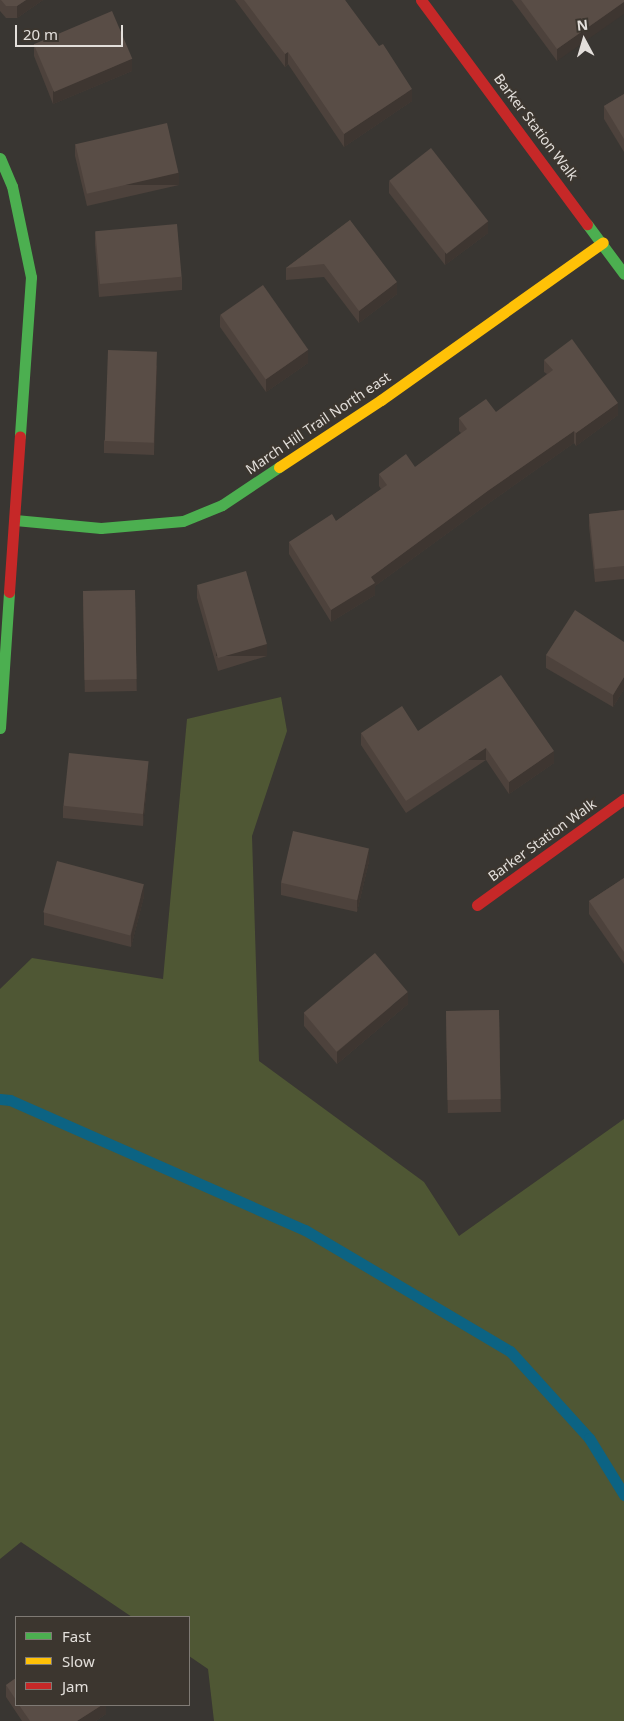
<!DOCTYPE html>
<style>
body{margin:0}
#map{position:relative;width:624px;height:1721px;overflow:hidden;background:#393632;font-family:"Noto Sans",sans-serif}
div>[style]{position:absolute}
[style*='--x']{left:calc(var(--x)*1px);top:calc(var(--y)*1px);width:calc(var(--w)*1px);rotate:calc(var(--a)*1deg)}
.green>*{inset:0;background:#4f5734}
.stream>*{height:11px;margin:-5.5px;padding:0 5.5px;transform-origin:5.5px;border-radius:5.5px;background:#0c6383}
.fast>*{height:11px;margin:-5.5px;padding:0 5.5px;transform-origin:5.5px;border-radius:5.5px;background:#4caf50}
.slow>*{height:11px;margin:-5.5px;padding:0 5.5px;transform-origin:5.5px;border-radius:5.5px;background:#ffc107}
.jam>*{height:11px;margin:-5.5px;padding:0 5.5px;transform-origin:5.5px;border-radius:5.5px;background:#c62828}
.wall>*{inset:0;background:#4d423c;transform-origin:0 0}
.shaded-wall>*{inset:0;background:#3e3631;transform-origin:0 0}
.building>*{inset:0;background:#594d46;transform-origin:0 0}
span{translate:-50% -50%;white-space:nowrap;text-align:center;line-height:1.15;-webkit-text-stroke:4px #3c362f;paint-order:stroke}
.street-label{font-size:14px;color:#e3dfdb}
.legend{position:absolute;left:15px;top:1616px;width:175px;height:90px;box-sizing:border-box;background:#3c362f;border:1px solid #7f7a74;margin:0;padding:6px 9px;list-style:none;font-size:15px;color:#e3dfdb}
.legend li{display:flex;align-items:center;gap:10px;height:25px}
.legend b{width:25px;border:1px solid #7f7a74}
.north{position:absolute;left:559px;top:15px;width:50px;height:50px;-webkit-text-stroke:4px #3c362f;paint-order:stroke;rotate:354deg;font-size:14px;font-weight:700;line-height:20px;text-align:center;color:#e3dfdb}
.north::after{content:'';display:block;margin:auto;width:18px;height:22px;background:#e3dfdb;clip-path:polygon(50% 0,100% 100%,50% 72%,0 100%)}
.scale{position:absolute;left:15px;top:25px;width:108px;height:22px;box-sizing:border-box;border:2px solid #e3dfdb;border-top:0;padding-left:6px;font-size:15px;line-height:18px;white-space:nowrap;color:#e3dfdb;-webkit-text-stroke:4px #3c362f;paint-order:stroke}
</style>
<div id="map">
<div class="green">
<div style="clip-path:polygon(281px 697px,287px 731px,252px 836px,259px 1061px,424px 1182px,459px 1236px,624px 1119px,624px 1721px,214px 1721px,208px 1669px,189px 1656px,189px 1617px,132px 1617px,21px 1542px,0 1559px,0 989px,32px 958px,163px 979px,187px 719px)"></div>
</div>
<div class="stream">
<div style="--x:0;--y:1099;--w:10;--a:6"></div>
<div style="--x:10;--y:1100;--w:322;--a:23.8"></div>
<div style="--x:305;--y:1230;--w:238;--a:30.6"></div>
<div style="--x:510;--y:1351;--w:118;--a:47.8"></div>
<div style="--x:589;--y:1438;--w:67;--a:58.4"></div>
</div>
<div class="fast">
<div style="--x:0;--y:158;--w:30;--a:67"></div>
<div style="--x:12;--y:186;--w:93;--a:78.2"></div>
<div style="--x:31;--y:277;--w:159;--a:94"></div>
<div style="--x:587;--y:224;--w:62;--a:53.5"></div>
<div style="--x:15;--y:520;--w:86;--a:5.3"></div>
<div style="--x:101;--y:528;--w:82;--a:-4.9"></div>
<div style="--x:183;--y:521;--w:42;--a:-22.3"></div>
<div style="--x:222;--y:505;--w:69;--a:-33.7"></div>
<div style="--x:0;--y:728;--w:136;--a:-86.2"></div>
</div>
<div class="slow">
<div style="--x:279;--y:467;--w:122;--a:-33.3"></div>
<div style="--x:381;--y:400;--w:272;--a:-35.4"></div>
</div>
<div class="jam">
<div style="--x:421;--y:0;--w:279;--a:53.5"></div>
<div style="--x:9;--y:592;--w:156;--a:-86"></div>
<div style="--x:477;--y:905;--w:181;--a:-35.8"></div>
</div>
<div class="wall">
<div style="clip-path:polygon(0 0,43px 0,17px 18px,6px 18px,0 11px)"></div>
<div style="clip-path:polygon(235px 0,345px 0,412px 101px,344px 147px,288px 64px,285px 67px)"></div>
<div style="clip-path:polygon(512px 0,624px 0,557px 61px)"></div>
<div style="clip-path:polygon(34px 44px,132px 71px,53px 104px,34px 56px)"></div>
<div style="clip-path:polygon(624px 94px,624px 152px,604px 119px,604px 106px)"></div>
<div style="clip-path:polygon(75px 144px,179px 185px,87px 206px,75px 156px)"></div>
<div style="clip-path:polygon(389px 181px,488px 233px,445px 265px,389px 193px)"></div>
<div style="clip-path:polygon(350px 220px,397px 294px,359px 323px,324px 277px,286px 280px,286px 268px)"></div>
<div style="clip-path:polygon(95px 232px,182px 277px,182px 290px,99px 297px,95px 244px)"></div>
<div style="clip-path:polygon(220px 315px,308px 363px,266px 392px,220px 327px)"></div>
<div style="clip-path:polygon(544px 360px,618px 415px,576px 446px,574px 443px,489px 503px,375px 586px,375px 595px,331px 622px,289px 554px,289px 542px,336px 521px,381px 489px,379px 486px,379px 474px,415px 467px,461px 433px,459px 431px,459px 418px,496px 412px,547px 374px,544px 372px)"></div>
<div style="clip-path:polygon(157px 365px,154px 455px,104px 453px,104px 441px)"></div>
<div style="clip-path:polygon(624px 510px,624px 579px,595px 582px,589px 526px,589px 514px)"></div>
<div style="clip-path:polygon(197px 586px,267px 656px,218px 671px,197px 598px)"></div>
<div style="left:135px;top:590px;width:101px;height:52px;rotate:89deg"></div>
<div style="clip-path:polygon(624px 642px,624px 689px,613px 707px,546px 668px,546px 655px)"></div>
<div style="clip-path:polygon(418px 731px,554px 763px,509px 794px,486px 760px,406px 813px,361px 745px,361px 733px)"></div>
<div style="clip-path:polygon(148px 774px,143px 826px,63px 818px,63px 806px)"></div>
<div style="clip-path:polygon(369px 861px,357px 912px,281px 895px,281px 883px)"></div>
<div style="clip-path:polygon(624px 878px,624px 964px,589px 914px,589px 901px)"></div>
<div style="clip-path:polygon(144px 896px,131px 947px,44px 925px,44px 912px)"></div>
<div style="clip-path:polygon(408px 1004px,337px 1064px,304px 1026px,304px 1013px)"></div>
<div style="left:499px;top:1010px;width:102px;height:53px;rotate:89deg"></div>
<div style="clip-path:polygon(16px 1678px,16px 1705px,106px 1705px,106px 1714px,96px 1721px,22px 1721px,6px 1697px,6px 1685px)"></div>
</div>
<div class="shaded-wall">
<div style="clip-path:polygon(26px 0,43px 0,17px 18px,17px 6px)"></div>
<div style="clip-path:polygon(624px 2px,624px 14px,557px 61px,557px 49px)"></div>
<div style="clip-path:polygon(288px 52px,288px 64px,285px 67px,285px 54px)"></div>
<div style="clip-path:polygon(132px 59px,132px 71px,53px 104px,53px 91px)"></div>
<div style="clip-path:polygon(412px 89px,412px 101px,344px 147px,344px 134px)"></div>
<div style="left:179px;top:173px;width:12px;height:94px;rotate:90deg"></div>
<div style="clip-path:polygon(488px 221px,488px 233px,445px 265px,445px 253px)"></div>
<div style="clip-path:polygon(397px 282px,397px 294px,359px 323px,359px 311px)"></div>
<div style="clip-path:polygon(308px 350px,308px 363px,266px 392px,266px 379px)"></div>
<div style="clip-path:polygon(157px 352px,157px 365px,154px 455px,154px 443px)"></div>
<div style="clip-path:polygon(618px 403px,618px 415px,576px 446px,576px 433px)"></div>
<div style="clip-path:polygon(574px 431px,574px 443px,489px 503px,375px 586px,375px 595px,331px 622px,331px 610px,371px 577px,489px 490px)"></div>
<div style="left:267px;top:644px;width:12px;height:51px;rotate:90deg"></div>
<div style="clip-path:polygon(624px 677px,624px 689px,613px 707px,613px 695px)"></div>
<div style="left:486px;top:748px;width:12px;height:96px;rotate:90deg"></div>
<div style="clip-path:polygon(554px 751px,554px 763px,509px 794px,509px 782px)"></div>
<div style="clip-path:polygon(148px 762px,148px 774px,143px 826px,143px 814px)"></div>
<div style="clip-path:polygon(369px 848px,369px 861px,357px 912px,357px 900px)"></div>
<div style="clip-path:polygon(144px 884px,144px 896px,131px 947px,131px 935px)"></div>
<div style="clip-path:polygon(408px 992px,408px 1004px,337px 1064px,337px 1052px)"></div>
<div style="clip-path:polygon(102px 1705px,106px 1705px,106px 1714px,96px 1721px,77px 1721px)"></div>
</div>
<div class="building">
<div style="clip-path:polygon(1px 0,26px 0,17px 6px,6px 6px)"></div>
<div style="clip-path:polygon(244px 0,345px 0,379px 46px,383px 44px,412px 89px,344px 134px,288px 52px,285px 54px)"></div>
<div style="clip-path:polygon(521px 0,624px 0,624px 2px,557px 49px)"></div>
<div style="left:112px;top:11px;width:52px;height:85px;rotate:67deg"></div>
<div style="clip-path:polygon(624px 94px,624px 139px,604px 106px)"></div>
<div style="left:167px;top:123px;width:51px;height:94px;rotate:77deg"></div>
<div style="left:431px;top:148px;width:93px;height:53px;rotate:52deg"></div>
<div style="clip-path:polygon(350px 220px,397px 282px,359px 311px,324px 264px,286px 268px)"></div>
<div style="left:177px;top:224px;width:53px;height:82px;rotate:85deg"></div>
<div style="left:263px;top:285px;width:79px;height:52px;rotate:55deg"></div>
<div style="clip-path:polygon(572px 339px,618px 403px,576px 433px,574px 431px,489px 490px,371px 577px,375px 583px,331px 610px,289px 542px,332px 514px,336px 521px,387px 485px,379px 474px,406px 454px,415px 467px,467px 429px,459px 418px,486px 399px,496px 412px,553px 370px,544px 360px)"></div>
<div style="left:108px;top:350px;width:49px;height:91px;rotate:2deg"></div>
<div style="clip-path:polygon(624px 510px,624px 566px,595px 569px,589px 514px)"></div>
<div style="left:246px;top:571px;width:76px;height:51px;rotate:74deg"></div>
<div style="left:135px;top:590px;width:89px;height:52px;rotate:89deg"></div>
<div style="clip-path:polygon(575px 610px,624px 642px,624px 677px,613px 695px,546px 655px)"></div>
<div style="clip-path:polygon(501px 675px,554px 751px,509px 782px,486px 748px,406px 801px,361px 733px,402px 706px,418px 731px)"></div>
<div style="left:69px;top:753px;width:80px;height:53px;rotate:6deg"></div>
<div style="left:293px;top:831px;width:78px;height:53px;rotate:13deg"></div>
<div style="left:57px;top:861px;width:90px;height:53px;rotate:15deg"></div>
<div style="clip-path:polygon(624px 878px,624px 952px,589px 901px)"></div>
<div style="left:375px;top:953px;width:51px;height:93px;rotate:50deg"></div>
<div style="left:499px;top:1010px;width:89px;height:53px;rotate:89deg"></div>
<div style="clip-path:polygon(16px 1678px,16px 1700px,6px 1685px)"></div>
<div style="clip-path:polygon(19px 1705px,102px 1705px,77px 1721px,30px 1721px)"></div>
</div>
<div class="street-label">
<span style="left:536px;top:127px;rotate:53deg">Barker Station Walk</span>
<span style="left:318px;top:423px;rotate:-34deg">March Hill Trail North east</span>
<span style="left:542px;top:840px;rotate:-36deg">Barker Station Walk</span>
</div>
<ul class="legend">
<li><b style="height:6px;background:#4caf50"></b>Fast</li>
<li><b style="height:6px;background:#ffc107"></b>Slow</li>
<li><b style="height:6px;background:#c62828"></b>Jam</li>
</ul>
<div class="north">N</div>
<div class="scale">20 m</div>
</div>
